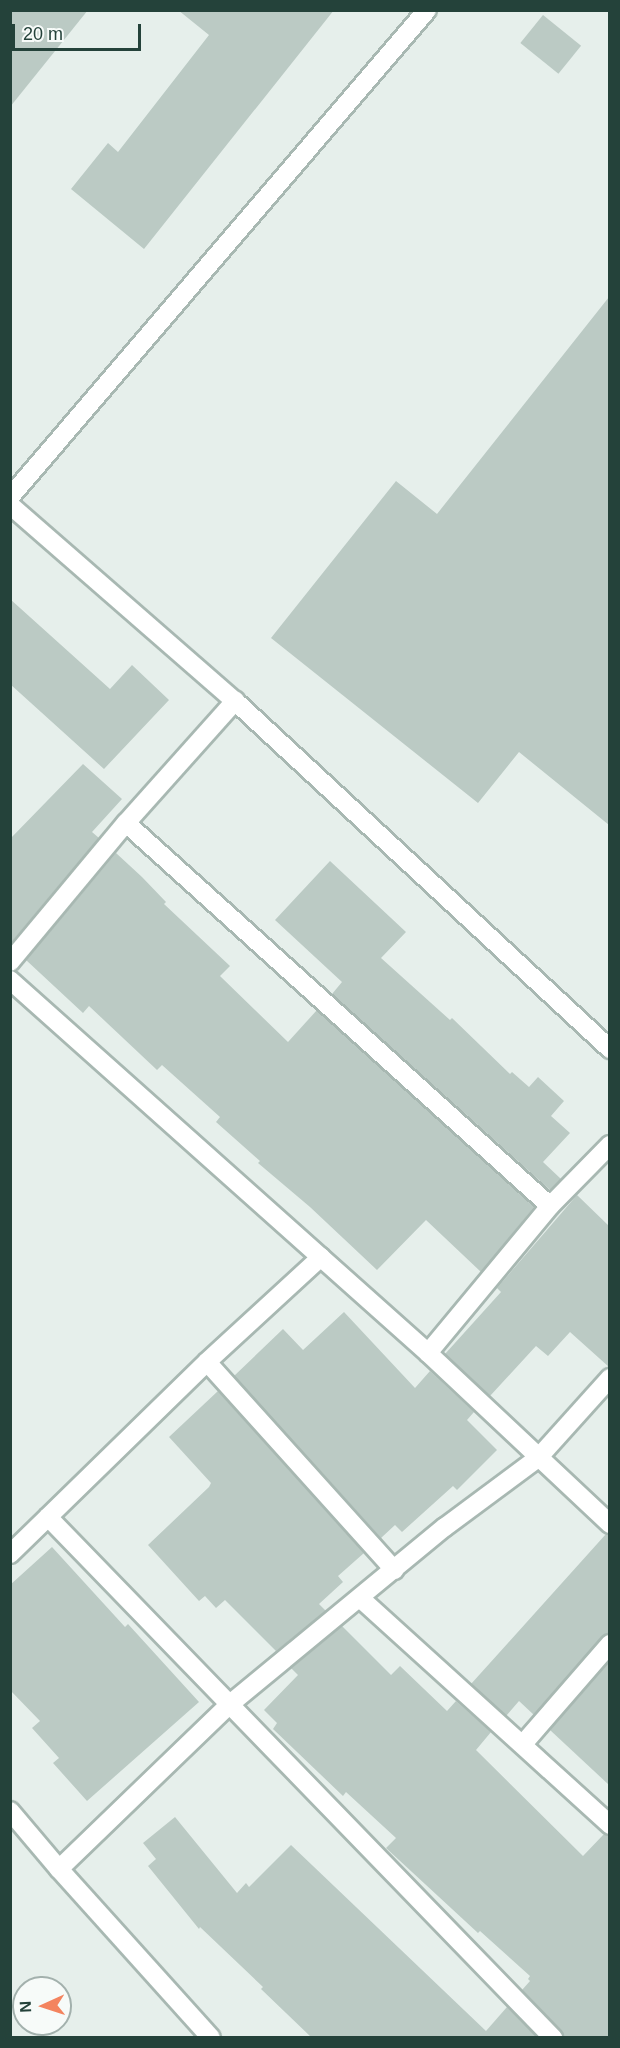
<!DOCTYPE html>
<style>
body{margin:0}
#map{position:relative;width:620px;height:2048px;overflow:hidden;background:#e6efeb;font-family:Arial,sans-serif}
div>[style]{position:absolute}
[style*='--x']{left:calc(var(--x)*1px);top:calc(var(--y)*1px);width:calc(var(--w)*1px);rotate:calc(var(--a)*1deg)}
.building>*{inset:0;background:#bbcac4;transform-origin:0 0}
.roads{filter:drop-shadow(2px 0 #a8b8b2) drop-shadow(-2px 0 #a8b8b2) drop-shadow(0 2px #a8b8b2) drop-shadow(0 -2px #a8b8b2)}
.street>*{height:18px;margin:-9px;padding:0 9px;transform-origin:9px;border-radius:9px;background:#fff}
.secondary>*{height:18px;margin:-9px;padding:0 9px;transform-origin:9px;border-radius:9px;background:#fff}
span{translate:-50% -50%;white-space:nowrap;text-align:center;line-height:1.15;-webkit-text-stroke:4.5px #f7fbf9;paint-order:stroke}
.frame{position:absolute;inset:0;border:12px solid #24423a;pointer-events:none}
.north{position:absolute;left:12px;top:1976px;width:60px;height:60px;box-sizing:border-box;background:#f7fbf9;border:2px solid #a3b1ad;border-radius:50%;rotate:267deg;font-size:16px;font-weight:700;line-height:24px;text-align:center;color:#24423a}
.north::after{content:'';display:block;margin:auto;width:21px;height:27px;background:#f4845f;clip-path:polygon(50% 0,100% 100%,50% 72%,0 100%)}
.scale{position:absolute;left:12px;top:24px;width:129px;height:27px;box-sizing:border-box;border:3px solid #24423a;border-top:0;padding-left:8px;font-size:18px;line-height:21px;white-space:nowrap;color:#24423a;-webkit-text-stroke:4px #f7fbf9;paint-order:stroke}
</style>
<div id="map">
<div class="building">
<div style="clip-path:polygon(10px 10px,88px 10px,10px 107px)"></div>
<div style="clip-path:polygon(178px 10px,334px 10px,144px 249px,71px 189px,108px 143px,118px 152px,209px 35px)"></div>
<div style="left:543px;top:15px;width:49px;height:36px;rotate:39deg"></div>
<div style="clip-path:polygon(609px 297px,609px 825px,519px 752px,478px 803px,271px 638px,396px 481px,437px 514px)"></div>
<div style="clip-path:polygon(10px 599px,110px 689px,132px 665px,169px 700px,104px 769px,10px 684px)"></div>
<div style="clip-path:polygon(83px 764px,122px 799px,92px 832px,99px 838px,10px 944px,10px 839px)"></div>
<div style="clip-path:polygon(116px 853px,142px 877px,166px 902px,164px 904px,230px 966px,220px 976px,288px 1042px,317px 1010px,534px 1207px,481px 1272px,426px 1220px,377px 1270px,310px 1207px,258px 1163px,260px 1161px,216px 1122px,220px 1117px,162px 1065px,157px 1070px,89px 1006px,83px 1013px,26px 960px)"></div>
<div style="clip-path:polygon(330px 861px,406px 932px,381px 958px,450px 1020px,452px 1018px,510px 1074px,512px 1072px,529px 1087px,538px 1077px,564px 1101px,551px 1116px,570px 1133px,543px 1162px,561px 1179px,550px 1190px,332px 994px,342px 982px,275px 920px)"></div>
<div style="clip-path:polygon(577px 1195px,609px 1226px,609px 1367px,570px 1332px,548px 1356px,536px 1346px,490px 1396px,445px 1354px,501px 1292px,497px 1288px)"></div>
<div style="clip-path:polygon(344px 1312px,415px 1388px,430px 1371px,474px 1412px,467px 1420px,497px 1450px,457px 1490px,453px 1486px,402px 1532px,395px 1525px,381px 1538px,234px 1376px,283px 1329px,303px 1350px)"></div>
<div style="clip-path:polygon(218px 1391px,364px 1553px,338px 1576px,343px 1582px,319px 1604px,326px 1611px,276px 1651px,225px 1600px,216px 1608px,205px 1596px,199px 1601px,148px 1545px,209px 1487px,211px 1483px,169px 1437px)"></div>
<div style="clip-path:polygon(606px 1534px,609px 1535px,609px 1633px,602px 1637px,534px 1715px,519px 1701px,506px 1716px,471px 1684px)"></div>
<div style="clip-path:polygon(52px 1547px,125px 1627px,128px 1624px,199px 1702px,87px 1801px,53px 1763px,59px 1758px,32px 1728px,40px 1721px,10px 1690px,10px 1585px)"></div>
<div style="clip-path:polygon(342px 1626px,391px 1675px,400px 1666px,447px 1711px,456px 1701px,491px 1732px,476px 1750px,583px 1856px,604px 1834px,609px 1836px,609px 2037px,564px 2037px,561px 2030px,522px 1990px,530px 1981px,528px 1979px,530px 1976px,480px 1931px,478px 1933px,386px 1848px,396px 1838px,346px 1792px,343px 1796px,273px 1729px,277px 1723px,264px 1710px,298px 1675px,291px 1668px)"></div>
<div style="clip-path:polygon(609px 1662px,609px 1785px,550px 1730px)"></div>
<div style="clip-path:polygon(175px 1817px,237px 1893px,246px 1883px,249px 1887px,291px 1845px,486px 2031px,507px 2007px,537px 2037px,311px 2037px,261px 1989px,263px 1987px,200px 1927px,199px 1929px,148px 1866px,156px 1859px,143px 1843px)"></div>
</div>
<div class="roads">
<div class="street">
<div style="--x:126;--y:823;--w:571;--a:42.09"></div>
<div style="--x:10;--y:962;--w:181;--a:-50.2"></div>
<div style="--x:126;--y:823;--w:164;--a:-48.2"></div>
<div style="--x:10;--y:980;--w:560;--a:41.74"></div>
<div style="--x:428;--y:1353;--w:250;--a:43.2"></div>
<div style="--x:321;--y:1257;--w:155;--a:137.4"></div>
<div style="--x:207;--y:1362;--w:280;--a:48"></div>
<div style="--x:428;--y:1353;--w:191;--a:-50.3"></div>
<div style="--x:550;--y:1206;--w:86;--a:-45.5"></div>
<div style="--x:48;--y:1517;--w:222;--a:-44.3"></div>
<div style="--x:10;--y:1554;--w:53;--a:-44.2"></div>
<div style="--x:48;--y:1517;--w:726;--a:45.89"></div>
<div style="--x:360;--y:1598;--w:338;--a:42.2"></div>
<div style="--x:523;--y:1744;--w:133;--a:-49"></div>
<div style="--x:59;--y:1869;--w:238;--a:-44"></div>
<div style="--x:230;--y:1704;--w:278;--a:-39.5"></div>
<div style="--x:445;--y:1527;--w:116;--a:-36.6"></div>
<div style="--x:538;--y:1458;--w:108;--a:-48"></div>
</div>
<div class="secondary">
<div style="--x:10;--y:497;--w:641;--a:-49.43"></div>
<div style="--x:10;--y:505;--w:298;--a:41.1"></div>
<div style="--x:235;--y:701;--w:512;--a:42.86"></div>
<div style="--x:10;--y:1811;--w:76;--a:49.8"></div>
<div style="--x:59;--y:1869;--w:227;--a:48"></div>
</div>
</div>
<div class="frame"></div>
<div class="north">N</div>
<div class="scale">20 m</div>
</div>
